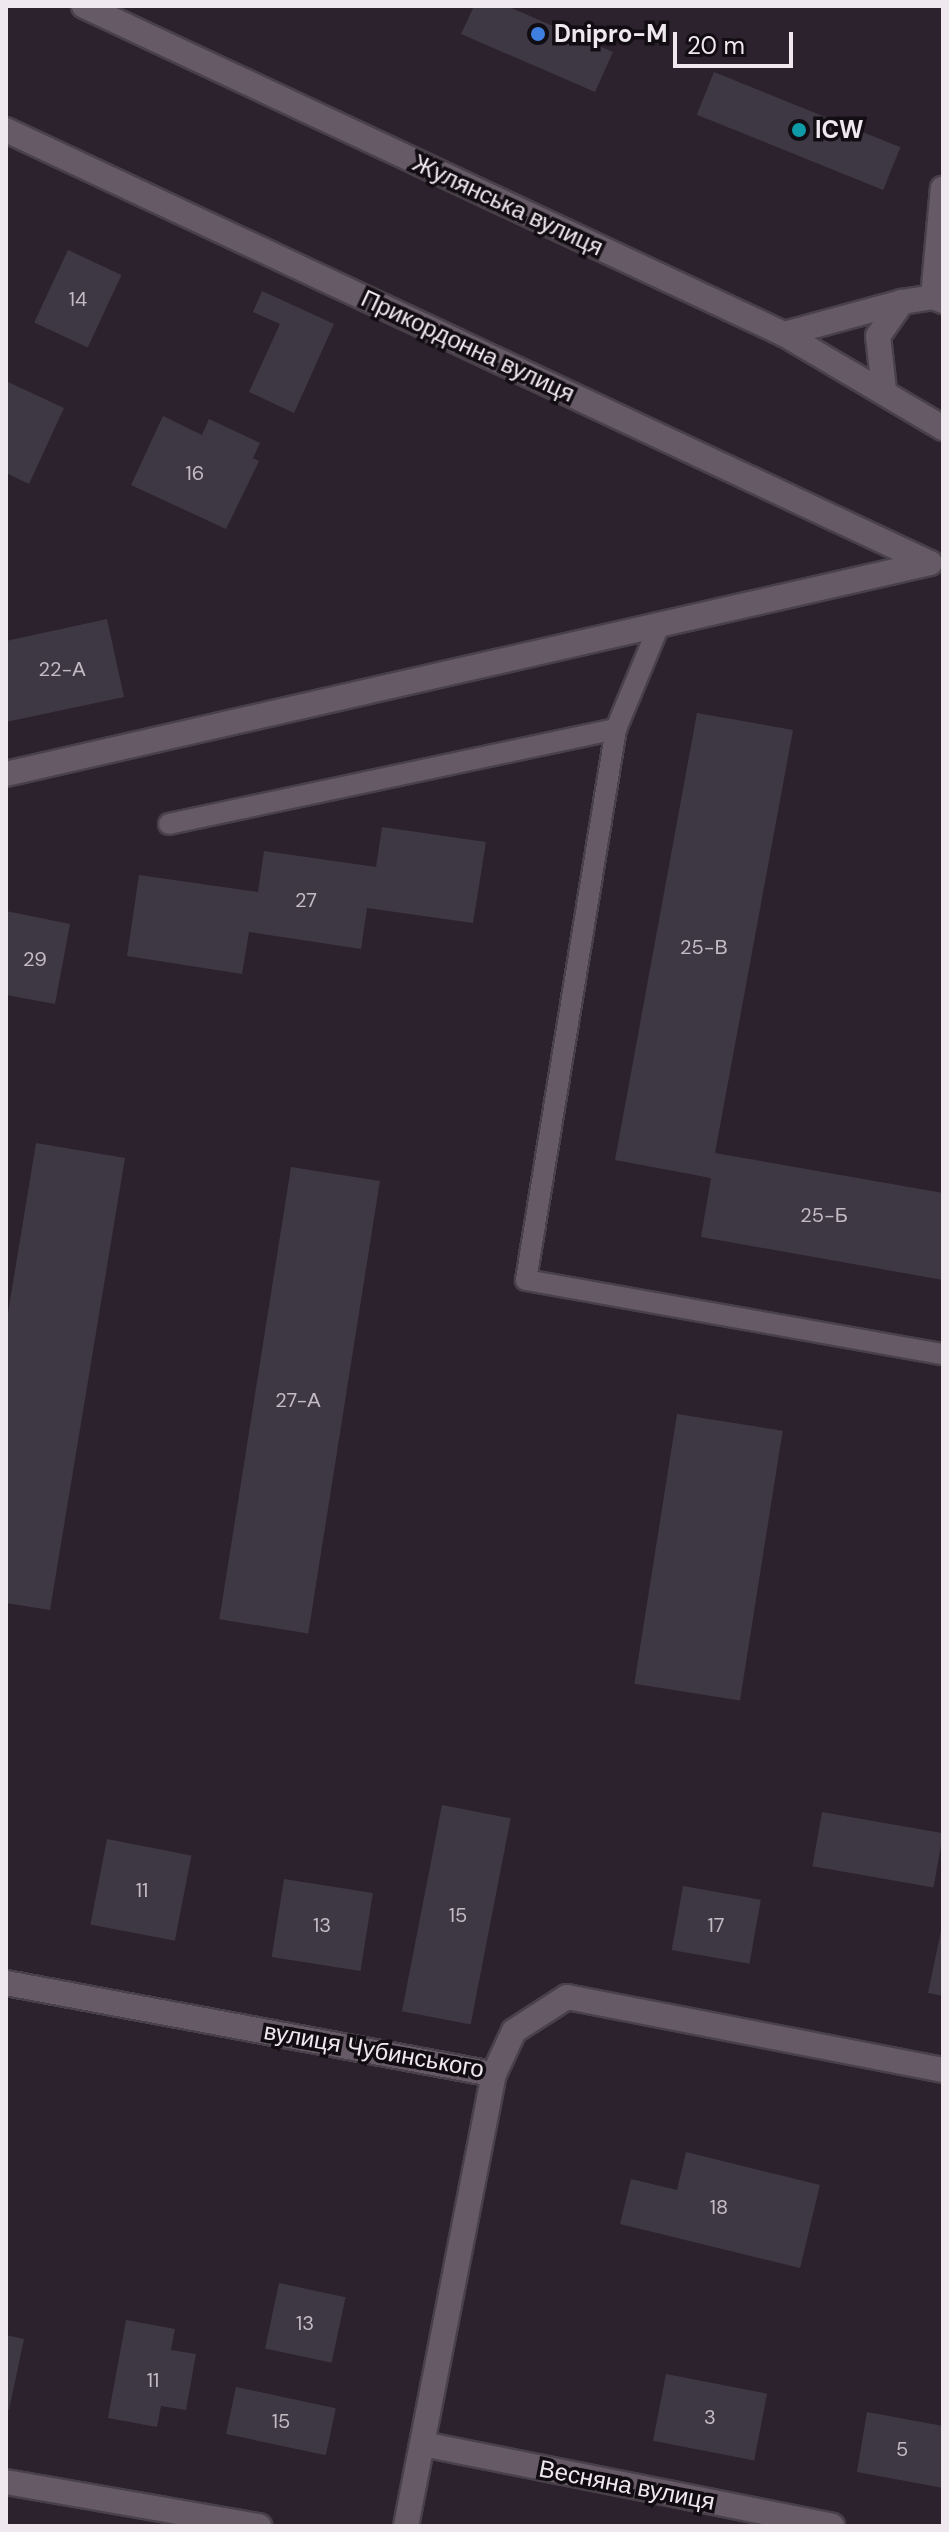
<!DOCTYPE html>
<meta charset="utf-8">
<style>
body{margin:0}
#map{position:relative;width:949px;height:2532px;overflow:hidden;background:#2c222d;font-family:"DM Sans",sans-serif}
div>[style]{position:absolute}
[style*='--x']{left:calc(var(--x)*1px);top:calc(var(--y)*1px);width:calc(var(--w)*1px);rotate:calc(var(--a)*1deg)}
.building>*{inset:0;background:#3e3845;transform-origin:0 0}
.roads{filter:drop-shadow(2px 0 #494149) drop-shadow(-2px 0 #494149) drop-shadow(0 2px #494149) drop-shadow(0 -2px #494149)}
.lane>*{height:20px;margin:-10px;padding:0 10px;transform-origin:10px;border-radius:10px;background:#665a66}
.street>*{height:24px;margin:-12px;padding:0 12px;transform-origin:12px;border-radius:12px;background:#665a66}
.secondary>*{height:24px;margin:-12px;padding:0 12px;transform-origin:12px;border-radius:12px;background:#665a66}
.dots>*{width:22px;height:22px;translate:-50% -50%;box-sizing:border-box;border:4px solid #120d12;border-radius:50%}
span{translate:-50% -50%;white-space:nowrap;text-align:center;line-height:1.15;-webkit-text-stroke:7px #120d12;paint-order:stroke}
.number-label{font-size:20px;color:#c3bcc4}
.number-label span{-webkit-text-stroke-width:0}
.poi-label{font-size:24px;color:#efe8ef;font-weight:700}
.left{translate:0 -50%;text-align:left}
.street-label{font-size:24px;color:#efe8ef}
.frame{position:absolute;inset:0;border:8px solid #efe8ef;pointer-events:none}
.scale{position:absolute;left:673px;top:32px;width:120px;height:36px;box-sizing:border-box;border:4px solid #efe8ef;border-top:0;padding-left:10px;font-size:24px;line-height:28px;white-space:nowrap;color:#efe8ef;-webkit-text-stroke:6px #120d12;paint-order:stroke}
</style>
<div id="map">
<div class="building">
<div style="clip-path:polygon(474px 6px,507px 6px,613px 52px,595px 92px,461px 34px)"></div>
<div style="left:714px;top:72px;width:201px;height:46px;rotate:22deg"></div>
<div style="left:68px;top:250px;width:59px;height:80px;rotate:25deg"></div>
<div style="clip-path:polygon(262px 291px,334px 324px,294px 413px,249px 392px,280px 324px,253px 312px)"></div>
<div style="clip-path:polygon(6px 381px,64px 408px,29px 484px,6px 473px)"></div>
<div style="clip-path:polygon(163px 416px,202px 435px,209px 419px,260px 443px,253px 458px,259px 461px,226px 529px,131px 485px)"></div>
<div style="clip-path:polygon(107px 619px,124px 697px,6px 722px,6px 641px)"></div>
<div style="clip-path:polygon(697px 713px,793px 730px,715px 1153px,943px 1193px,943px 1280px,701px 1237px,711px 1178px,615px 1160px)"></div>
<div style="clip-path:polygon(382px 827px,486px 842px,473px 923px,367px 908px,361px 949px,249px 932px,242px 974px,127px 956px,139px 875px,258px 892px,264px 851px,376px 867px)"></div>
<div style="clip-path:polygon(6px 911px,70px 924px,55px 1004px,6px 995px)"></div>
<div style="clip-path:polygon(36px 1143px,125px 1158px,50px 1610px,6px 1603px,6px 1325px)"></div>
<div style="left:291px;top:1167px;width:90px;height:458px;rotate:9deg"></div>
<div style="left:677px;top:1414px;width:107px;height:273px;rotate:9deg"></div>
<div style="left:442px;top:1805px;width:70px;height:210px;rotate:11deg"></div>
<div style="left:822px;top:1812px;width:123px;height:55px;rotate:10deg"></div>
<div style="left:107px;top:1839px;width:86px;height:87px;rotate:11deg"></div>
<div style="left:284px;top:1879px;width:90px;height:79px;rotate:9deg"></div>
<div style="left:683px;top:1886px;width:79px;height:65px;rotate:10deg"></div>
<div style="clip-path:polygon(943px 1921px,943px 1996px,928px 1993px)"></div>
<div style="clip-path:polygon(686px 2152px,820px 2185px,800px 2268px,620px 2224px,631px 2179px,677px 2190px)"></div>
<div style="left:279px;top:2283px;width:68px;height:67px;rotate:12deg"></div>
<div style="clip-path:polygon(126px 2320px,175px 2329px,171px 2350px,196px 2354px,186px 2410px,161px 2406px,157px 2427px,108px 2418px)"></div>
<div style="clip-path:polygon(6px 2335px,24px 2339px,9px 2410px,6px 2409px)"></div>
<div style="left:666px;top:2374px;width:103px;height:68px;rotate:11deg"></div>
<div style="left:236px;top:2387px;width:102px;height:48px;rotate:12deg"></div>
<div style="clip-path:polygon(867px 2412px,943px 2426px,943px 2488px,857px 2472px)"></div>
</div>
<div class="roads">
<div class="lane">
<div style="--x:658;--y:628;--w:109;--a:112.6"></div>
<div style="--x:616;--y:729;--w:558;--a:99.28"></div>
<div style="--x:526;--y:1280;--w:424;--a:10.1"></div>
<div style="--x:169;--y:824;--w:457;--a:-12"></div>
</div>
<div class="street">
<div style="--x:6;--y:130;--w:1020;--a:25.11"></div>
<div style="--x:930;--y:563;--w:948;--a:167.14"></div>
<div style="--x:933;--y:297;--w:109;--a:-84.8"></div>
<div style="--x:6;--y:1983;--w:496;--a:10.6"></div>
<div style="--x:423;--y:2444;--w:417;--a:11.3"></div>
<div style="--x:6;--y:2482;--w:257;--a:9.9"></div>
<div style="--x:406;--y:2526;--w:460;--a:-79"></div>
<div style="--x:494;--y:2074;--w:47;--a:-65.1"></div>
<div style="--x:514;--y:2031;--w:63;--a:-32.7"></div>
<div style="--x:567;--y:1997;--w:383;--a:11"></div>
</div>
<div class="secondary">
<div style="--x:84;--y:6;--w:773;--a:25.11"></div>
<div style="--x:784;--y:334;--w:185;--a:30.6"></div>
<div style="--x:784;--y:334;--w:122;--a:-15.2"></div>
<div style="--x:902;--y:302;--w:31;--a:-9"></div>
<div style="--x:933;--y:297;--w:11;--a:22"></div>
<div style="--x:884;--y:390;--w:54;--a:-96.3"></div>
<div style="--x:878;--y:336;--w:42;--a:-54.8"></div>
</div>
</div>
<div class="dots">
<div style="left:538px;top:34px;background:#3f7fe0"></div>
<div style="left:799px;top:130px;background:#0f9aa8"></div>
</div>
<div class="number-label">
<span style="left:78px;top:299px">14</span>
<span style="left:195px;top:473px">16</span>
<span style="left:62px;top:669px">22-А</span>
<span style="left:306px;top:900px">27</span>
<span style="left:704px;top:947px">25-В</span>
<span style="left:35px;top:959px">29</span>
<span style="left:824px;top:1215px">25-Б</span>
<span style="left:298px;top:1400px">27-А</span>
<span style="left:142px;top:1890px">11</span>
<span style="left:458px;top:1915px">15</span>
<span style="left:322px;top:1925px">13</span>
<span style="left:716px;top:1925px">17</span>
<span style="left:719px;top:2207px">18</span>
<span style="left:305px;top:2323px">13</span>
<span style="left:153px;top:2380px">11</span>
<span style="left:710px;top:2417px">3</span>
<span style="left:281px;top:2421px">15</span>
<span style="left:902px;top:2449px">5</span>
</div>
<div class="poi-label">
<span class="left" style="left:554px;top:34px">Dnipro-M</span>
<span class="left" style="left:815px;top:130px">ICW</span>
</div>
<div class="street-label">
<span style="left:508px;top:205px;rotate:25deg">Жулянська вулиця</span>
<span style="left:468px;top:346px;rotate:25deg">Прикордонна вулиця</span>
<span style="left:374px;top:2050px;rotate:10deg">вулиця Чубинського</span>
<span style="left:627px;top:2485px;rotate:11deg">Весняна вулиця</span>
</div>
<div class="frame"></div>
<div class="scale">20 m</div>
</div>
